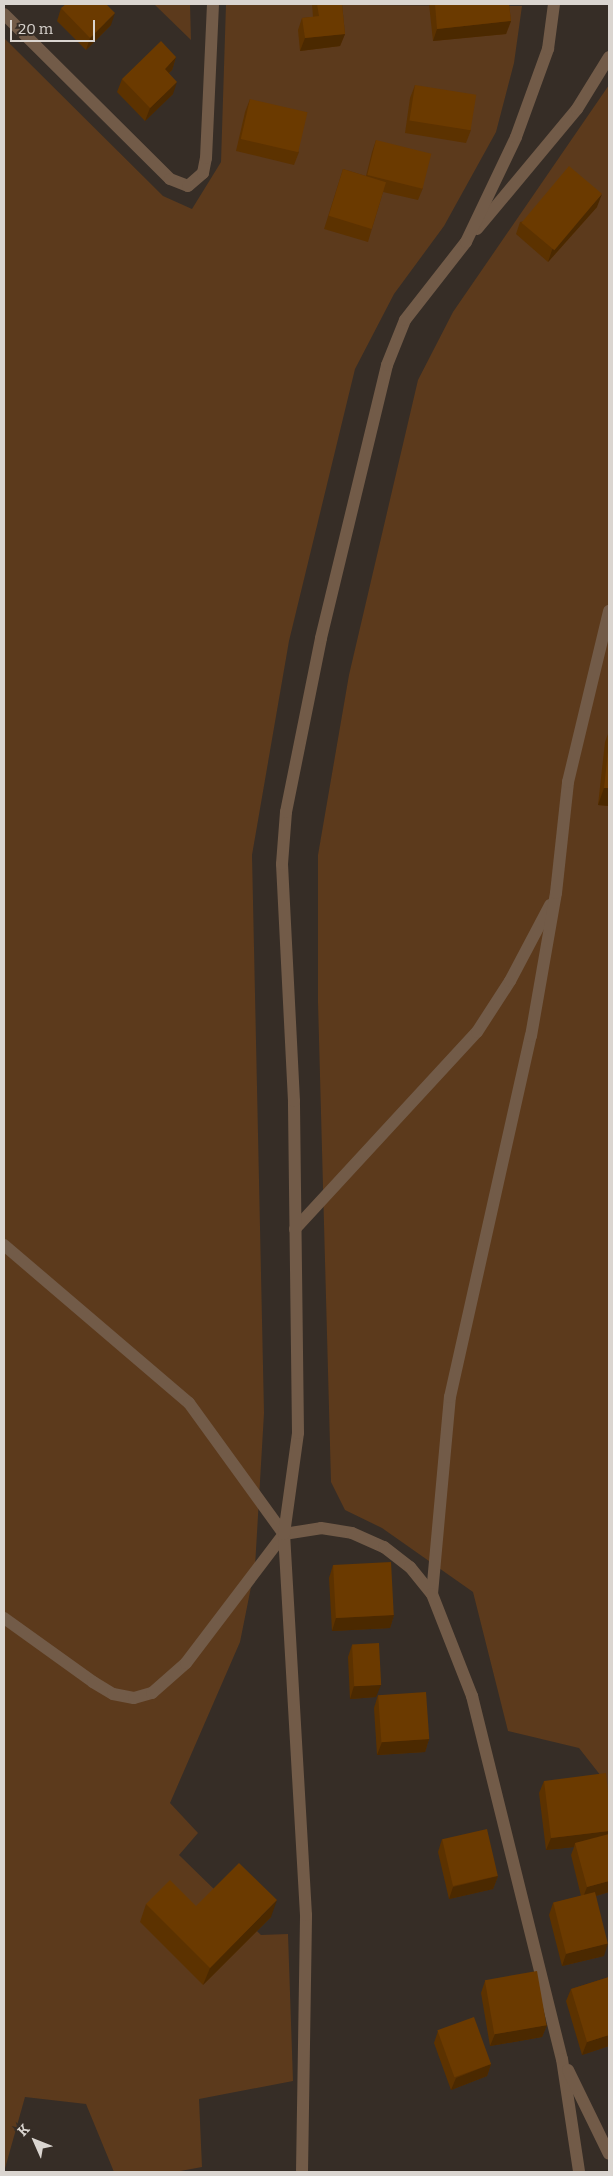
<!DOCTYPE html>
<style>
body{margin:0}
#map{position:relative;width:613px;height:2176px;overflow:hidden;background:#362d26;font-family:Bitter,serif}
div>[style]{position:absolute}
[style*='--x']{left:calc(var(--x)*1px);top:calc(var(--y)*1px);width:calc(var(--w)*1px);rotate:calc(var(--a)*1deg)}
.green>*{inset:0;background:#5c3a1c}
.minor>*{height:12px;margin:-6px;padding:0 6px;transform-origin:6px;border-radius:6px;background:#725b48}
.wall>*{inset:0;background:#5c3200}
.shaded-wall>*{inset:0;background:#4b2900}
.building>*{inset:0;background:#6b3a00;transform-origin:0 0}
span{translate:-50% -50%;white-space:nowrap;text-align:center;line-height:1.15;-webkit-text-stroke:5px #362d26;paint-order:stroke}
.frame{position:absolute;inset:0;border:5px solid #dad5d0;pointer-events:none}
.north{position:absolute;left:10px;top:2116px;width:50px;height:50px;-webkit-text-stroke:4px #362d26;paint-order:stroke;rotate:314deg;font-size:14px;font-weight:700;line-height:20px;text-align:center;color:#dad5d0}
.north::after{content:'';display:block;margin:auto;width:18px;height:22px;background:#dad5d0;clip-path:polygon(50% 0,100% 100%,50% 72%,0 100%)}
.scale{position:absolute;left:10px;top:20px;width:85px;height:22px;box-sizing:border-box;border:2px solid #dad5d0;border-top:0;padding-left:6px;font-size:15px;line-height:18px;white-space:nowrap;color:#dad5d0;-webkit-text-stroke:4px #362d26;paint-order:stroke}
</style>
<div id="map">
<div class="green">
<div style="clip-path:polygon(154px 4px,190px 4px,191px 40px)"></div>
<div style="clip-path:polygon(226px 4px,522px 6px,514px 63px,496px 132px,444px 226px,394px 294px,355px 369px,289px 641px,252px 855px,264px 1413px,255px 1567px,240px 1642px,170px 1803px,198px 1833px,179px 1855px,261px 1935px,288px 1934px,293px 2081px,199px 2099px,202px 2167px,175px 2172px,114px 2172px,86px 2104px,25px 2097px,4px 2172px,4px 38px,163px 196px,192px 209px,221px 162px)"></div>
<div style="clip-path:polygon(609px 85px,609px 1818px,601px 1776px,579px 1748px,508px 1731px,473px 1592px,382px 1528px,345px 1510px,331px 1482px,318px 1002px,318px 855px,349px 675px,418px 380px,453px 312px)"></div>
</div>
<div class="minor">
<div style="--x:4;--y:14;--w:234;--a:44.8"></div>
<div style="--x:170;--y:179;--w:19;--a:21"></div>
<div style="--x:188;--y:186;--w:20;--a:-41"></div>
<div style="--x:203;--y:173;--w:15;--a:-79"></div>
<div style="--x:206;--y:158;--w:154;--a:-87.4"></div>
<div style="--x:477;--y:229;--w:156;--a:-50.2"></div>
<div style="--x:577;--y:109;--w:61;--a:-58.4"></div>
<div style="--x:295;--y:1229;--w:268;--a:-47.3"></div>
<div style="--x:477;--y:1032;--w:61;--a:-57.1"></div>
<div style="--x:510;--y:981;--w:86;--a:-62.2"></div>
<div style="--x:4;--y:1245;--w:243;--a:40.5"></div>
<div style="--x:189;--y:1403;--w:162;--a:54.1"></div>
<div style="--x:432;--y:1594;--w:198;--a:-84.8"></div>
<div style="--x:450;--y:1397;--w:370;--a:-77.4"></div>
<div style="--x:531;--y:1036;--w:145;--a:-80.1"></div>
<div style="--x:556;--y:893;--w:112;--a:-83.8"></div>
<div style="--x:568;--y:782;--w:176;--a:-76.5"></div>
<div style="--x:4;--y:1618;--w:110;--a:35.7"></div>
<div style="--x:93;--y:1682;--w:23;--a:31"></div>
<div style="--x:113;--y:1694;--w:21;--a:11"></div>
<div style="--x:134;--y:1698;--w:19;--a:-16"></div>
<div style="--x:152;--y:1693;--w:45;--a:-41.4"></div>
<div style="--x:186;--y:1663;--w:162;--a:-52.8"></div>
<div style="--x:284;--y:1534;--w:37;--a:-9"></div>
<div style="--x:321;--y:1528;--w:31;--a:9"></div>
<div style="--x:352;--y:1533;--w:35;--a:24"></div>
<div style="--x:384;--y:1547;--w:33;--a:38"></div>
<div style="--x:410;--y:1567;--w:35;--a:51"></div>
<div style="--x:432;--y:1594;--w:110;--a:68.6"></div>
<div style="--x:472;--y:1696;--w:374;--a:76.1"></div>
<div style="--x:562;--y:2059;--w:114;--a:81.4"></div>
<div style="--x:568;--y:2070;--w:93;--a:64"></div>
<div style="--x:302;--y:2172;--w:257;--a:-89.1"></div>
<div style="--x:306;--y:1915;--w:382;--a:-93.3"></div>
<div style="--x:284;--y:1534;--w:102;--a:-82.1"></div>
<div style="--x:298;--y:1433;--w:332;--a:-90.7"></div>
<div style="--x:294;--y:1101;--w:237;--a:-92.9"></div>
<div style="--x:282;--y:864;--w:52;--a:-85.6"></div>
<div style="--x:286;--y:812;--w:177;--a:-78.6"></div>
<div style="--x:321;--y:638;--w:281;--a:-76.4"></div>
<div style="--x:387;--y:365;--w:48;--a:-68.2"></div>
<div style="--x:405;--y:320;--w:99;--a:-52"></div>
<div style="--x:466;--y:242;--w:116;--a:-64.5"></div>
<div style="--x:516;--y:137;--w:94;--a:-70"></div>
<div style="--x:548;--y:49;--w:45;--a:-82.4"></div>
</div>
<div class="wall">
<div style="clip-path:polygon(312px 4px,342px 4px,345px 34px,340px 46px,300px 51px,298px 30px,302px 18px,313px 17px)"></div>
<div style="clip-path:polygon(429px 4px,509px 4px,511px 21px,506px 34px,433px 41px)"></div>
<div style="clip-path:polygon(61px 8px,111px 25px,86px 50px,57px 21px)"></div>
<div style="clip-path:polygon(176px 57px,172px 70px,169px 73px,173px 94px,145px 121px,117px 92px,122px 79px)"></div>
<div style="clip-path:polygon(415px 85px,471px 130px,466px 143px,405px 133px,410px 98px)"></div>
<div style="clip-path:polygon(250px 99px,299px 152px,294px 165px,236px 151px,245px 112px)"></div>
<div style="clip-path:polygon(376px 140px,423px 188px,418px 200px,383px 192px,368px 242px,324px 229px,343px 169px,366px 176px,372px 152px)"></div>
<div style="clip-path:polygon(597px 207px,548px 262px,516px 234px,520px 222px)"></div>
<div style="clip-path:polygon(609px 731px,609px 806px,598px 805px,605px 742px)"></div>
<div style="clip-path:polygon(333px 1565px,394px 1615px,390px 1628px,332px 1631px,329px 1578px)"></div>
<div style="clip-path:polygon(352px 1645px,376px 1697px,350px 1699px,348px 1657px)"></div>
<div style="clip-path:polygon(378px 1695px,429px 1739px,425px 1752px,377px 1755px,374px 1708px)"></div>
<div style="clip-path:polygon(544px 1781px,609px 1801px,609px 1892px,596px 1896px,604px 1956px,562px 1966px,549px 1915px,553px 1903px,581px 1896px,571px 1855px,574px 1847px,546px 1850px,539px 1793px)"></div>
<div style="clip-path:polygon(442px 1839px,498px 1876px,493px 1889px,449px 1899px,438px 1852px)"></div>
<div style="clip-path:polygon(146px 1904px,271px 1917px,203px 1985px,140px 1922px)"></div>
<div style="clip-path:polygon(609px 1977px,609px 2046px,582px 2055px,566px 2001px,571px 1989px)"></div>
<div style="clip-path:polygon(485px 1981px,547px 2025px,542px 2037px,490px 2046px,481px 1993px)"></div>
<div style="clip-path:polygon(438px 2031px,491px 2064px,487px 2076px,451px 2090px,434px 2043px)"></div>
</div>
<div class="shaded-wall">
<div style="clip-path:polygon(115px 13px,111px 25px,86px 50px,90px 38px)"></div>
<div style="clip-path:polygon(511px 21px,506px 34px,433px 41px,437px 29px)"></div>
<div style="clip-path:polygon(345px 34px,340px 46px,300px 51px,305px 38px)"></div>
<div style="clip-path:polygon(176px 57px,172px 70px,160px 81px,165px 69px)"></div>
<div style="clip-path:polygon(177px 82px,173px 94px,145px 121px,150px 108px)"></div>
<div style="clip-path:polygon(602px 194px,597px 207px,548px 262px,552px 250px)"></div>
<div style="clip-path:polygon(604px 788px,609px 788px,609px 806px,598px 805px)"></div>
<div style="clip-path:polygon(394px 1615px,390px 1628px,332px 1631px,336px 1618px)"></div>
<div style="clip-path:polygon(381px 1685px,376px 1697px,350px 1699px,354px 1686px)"></div>
<div style="clip-path:polygon(429px 1739px,425px 1752px,377px 1755px,382px 1742px)"></div>
<div style="clip-path:polygon(609px 1831px,609px 1840px,575px 1843px,574px 1847px,546px 1850px,551px 1838px)"></div>
<div style="clip-path:polygon(498px 1876px,493px 1889px,449px 1899px,453px 1887px)"></div>
<div style="clip-path:polygon(609px 1881px,609px 1892px,582px 1900px,587px 1887px)"></div>
<div style="clip-path:polygon(277px 1900px,271px 1917px,203px 1985px,210px 1968px)"></div>
<div style="clip-path:polygon(608px 1943px,604px 1956px,562px 1966px,566px 1954px)"></div>
<div style="clip-path:polygon(547px 2025px,542px 2037px,490px 2046px,495px 2034px)"></div>
<div style="clip-path:polygon(609px 2035px,609px 2046px,582px 2055px,587px 2042px)"></div>
<div style="clip-path:polygon(491px 2064px,487px 2076px,451px 2090px,456px 2078px)"></div>
</div>
<div class="building">
<div style="clip-path:polygon(66px 4px,106px 4px,115px 13px,90px 38px,61px 8px)"></div>
<div style="clip-path:polygon(317px 4px,342px 4px,345px 34px,305px 38px,302px 18px,319px 16px)"></div>
<div style="clip-path:polygon(435px 4px,509px 4px,511px 21px,437px 29px)"></div>
<div style="clip-path:polygon(161px 41px,176px 57px,165px 69px,177px 82px,150px 108px,122px 79px)"></div>
<div style="left:415px;top:85px;width:62px;height:36px;rotate:9deg"></div>
<div style="left:250px;top:99px;width:59px;height:41px;rotate:13deg"></div>
<div style="left:376px;top:140px;width:57px;height:36px;rotate:14deg"></div>
<div style="left:569px;top:166px;width:43px;height:74px;rotate:40deg"></div>
<div style="left:343px;top:169px;width:45px;height:49px;rotate:17deg"></div>
<div style="clip-path:polygon(609px 742px,609px 788px,604px 788px)"></div>
<div style="left:391px;top:1562px;width:53px;height:58px;rotate:87deg"></div>
<div style="left:379px;top:1643px;width:42px;height:27px;rotate:87deg"></div>
<div style="left:426px;top:1692px;width:47px;height:48px;rotate:86deg"></div>
<div style="clip-path:polygon(606px 1773px,609px 1801px,609px 1831px,551px 1838px,544px 1781px)"></div>
<div style="left:487px;top:1829px;width:48px;height:46px;rotate:77deg"></div>
<div style="clip-path:polygon(609px 1834px,609px 1881px,587px 1887px,575px 1843px)"></div>
<div style="clip-path:polygon(239px 1863px,277px 1900px,210px 1968px,146px 1904px,170px 1880px,196px 1906px)"></div>
<div style="left:595px;top:1892px;width:53px;height:43px;rotate:76deg"></div>
<div style="left:537px;top:1971px;width:55px;height:53px;rotate:80deg"></div>
<div style="clip-path:polygon(609px 1977px,609px 2035px,587px 2042px,571px 1989px)"></div>
<div style="left:474px;top:2017px;width:50px;height:39px;rotate:70deg"></div>
</div>
<div class="frame"></div>
<div class="north">K</div>
<div class="scale">20 m</div>
</div>
